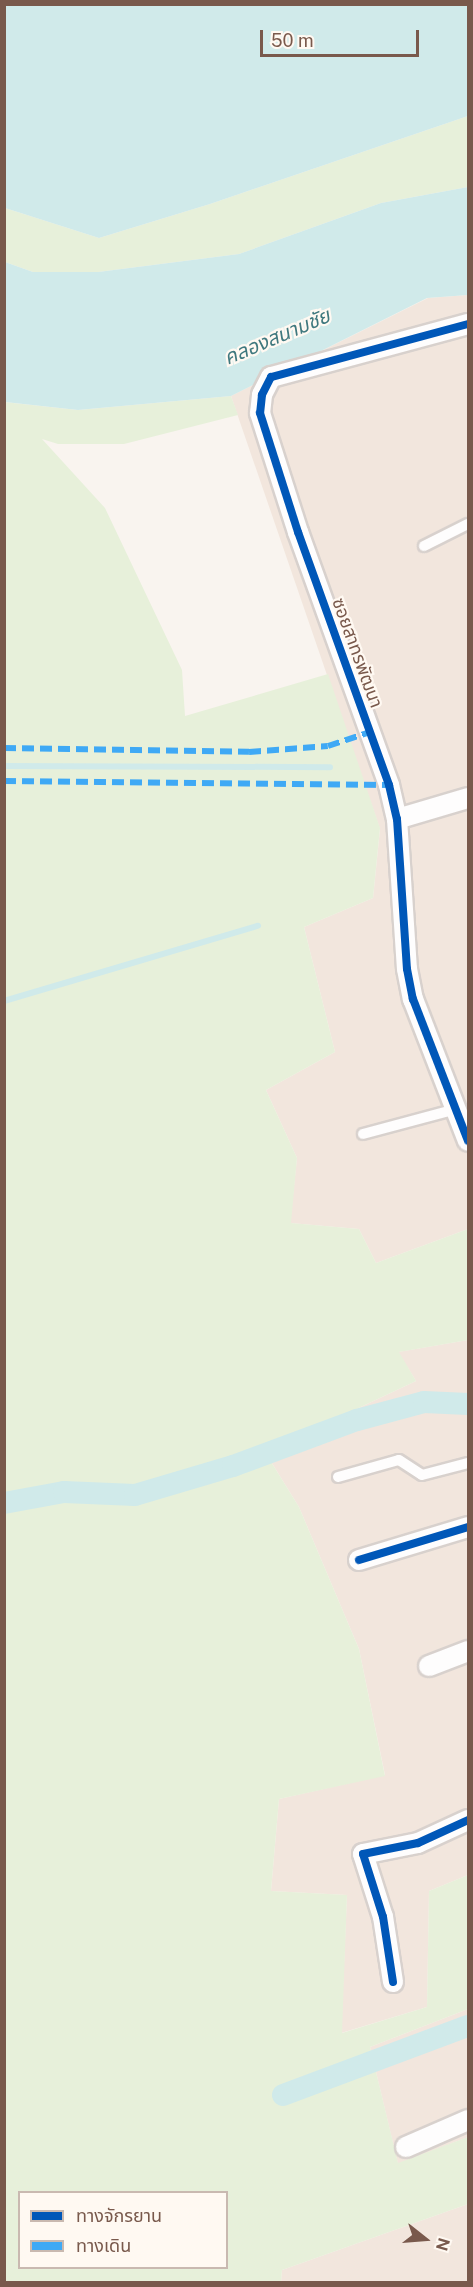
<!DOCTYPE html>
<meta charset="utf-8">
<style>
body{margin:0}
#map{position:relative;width:473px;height:2287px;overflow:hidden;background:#f9f4ef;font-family:"Public Sans","Noto Sans Thai",sans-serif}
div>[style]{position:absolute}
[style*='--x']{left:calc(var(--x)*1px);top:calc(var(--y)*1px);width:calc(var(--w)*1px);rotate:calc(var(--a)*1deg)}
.residential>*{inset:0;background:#f2e6dd}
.green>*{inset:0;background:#e7f0da}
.water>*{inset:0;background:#d0eaea}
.stream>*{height:6px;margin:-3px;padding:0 3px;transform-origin:3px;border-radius:3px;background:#d0eaea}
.canal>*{height:22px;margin:-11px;padding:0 11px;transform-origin:11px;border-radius:11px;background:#d0eaea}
.roads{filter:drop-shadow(2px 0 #d8d1cd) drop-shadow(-2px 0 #d8d1cd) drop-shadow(0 2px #d8d1cd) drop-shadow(0 -2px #d8d1cd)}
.lane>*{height:10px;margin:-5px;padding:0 5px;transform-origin:5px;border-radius:5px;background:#fefdfd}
.street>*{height:20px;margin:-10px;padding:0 10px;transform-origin:10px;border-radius:10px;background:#fefdfd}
.quiet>*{height:6px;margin-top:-3px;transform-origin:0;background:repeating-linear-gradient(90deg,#3fa9f5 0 12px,transparent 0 18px)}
.cycleway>*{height:8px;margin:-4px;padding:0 4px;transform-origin:4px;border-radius:4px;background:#0057b8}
span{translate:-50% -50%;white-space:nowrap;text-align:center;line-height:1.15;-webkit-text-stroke:4.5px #fff9f2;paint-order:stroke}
.street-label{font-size:18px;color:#79594c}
.water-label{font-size:20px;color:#3f787e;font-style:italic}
.frame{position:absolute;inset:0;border:6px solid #79594c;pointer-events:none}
.legend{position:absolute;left:18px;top:2191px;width:210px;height:78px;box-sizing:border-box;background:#fff9f2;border:2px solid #c9b9b0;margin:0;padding:8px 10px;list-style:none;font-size:18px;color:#79594c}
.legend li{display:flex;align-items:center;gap:12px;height:30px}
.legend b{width:30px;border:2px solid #c9b9b0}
.north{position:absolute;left:395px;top:2209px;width:60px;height:60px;-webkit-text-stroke:4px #fff9f2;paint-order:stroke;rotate:107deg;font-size:16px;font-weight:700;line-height:24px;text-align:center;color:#79594c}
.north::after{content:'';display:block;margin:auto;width:21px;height:27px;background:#79594c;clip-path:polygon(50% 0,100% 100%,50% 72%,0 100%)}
.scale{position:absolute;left:260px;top:30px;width:159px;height:27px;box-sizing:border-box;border:3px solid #79594c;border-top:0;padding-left:8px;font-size:18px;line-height:21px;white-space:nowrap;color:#79594c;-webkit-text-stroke:4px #fff9f2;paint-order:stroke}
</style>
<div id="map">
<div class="residential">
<div style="clip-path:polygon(468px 295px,468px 1229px,376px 1263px,359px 1229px,290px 1223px,297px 1158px,266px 1090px,335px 1052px,304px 927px,373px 898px,380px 829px,231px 396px,428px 298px)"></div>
<div style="clip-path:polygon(468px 1340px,468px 1875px,429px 1891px,427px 2007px,341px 2033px,347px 1895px,271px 1891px,279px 1799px,385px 1775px,359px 1649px,299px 1507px,265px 1452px,416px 1381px,398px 1352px)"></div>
<div style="clip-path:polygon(468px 2009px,468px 2137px,398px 2164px,370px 2047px)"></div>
<div style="clip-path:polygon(468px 2204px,468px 2282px,281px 2282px,282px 2270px)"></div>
</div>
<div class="green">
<div style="clip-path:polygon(468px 116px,468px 187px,381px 203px,239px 254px,98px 272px,33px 272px,5px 262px,5px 208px,99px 238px,210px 204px)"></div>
<div style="clip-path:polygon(evenodd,231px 396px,238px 415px,124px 444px,58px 444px,42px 439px,105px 508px,182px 670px,185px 716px,328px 674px,380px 828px,373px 898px,304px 927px,335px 1052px,266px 1090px,297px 1158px,291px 1223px,359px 1229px,376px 1263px,468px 1229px,468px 1340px,399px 1352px,416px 1381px,265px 1452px,299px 1507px,359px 1649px,385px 1776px,279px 1799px,271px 1891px,347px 1895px,342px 2033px,427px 2007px,429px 1891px,468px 1875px,468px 2009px,370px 2047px,398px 2163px,468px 2137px,468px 2204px,282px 2270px,281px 2282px,5px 2282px,4px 402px,78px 410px,231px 396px,20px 2192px,226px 2192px,226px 2268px,20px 2268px,20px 2192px)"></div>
</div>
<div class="water">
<div style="clip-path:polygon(5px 4px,468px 5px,468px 116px,210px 204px,99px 238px,5px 208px)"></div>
<div style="clip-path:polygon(468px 187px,468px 295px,427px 298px,231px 396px,78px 410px,5px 402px,5px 262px,33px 272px,98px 272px,239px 254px,381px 203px)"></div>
</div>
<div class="stream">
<div style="--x:4;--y:766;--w:326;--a:0.2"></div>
<div style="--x:4;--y:1001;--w:265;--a:-16.5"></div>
</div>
<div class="canal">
<div style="--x:4;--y:1503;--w:61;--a:-10.4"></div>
<div style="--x:64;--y:1492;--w:71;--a:2.4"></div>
<div style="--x:135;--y:1495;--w:102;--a:-16.5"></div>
<div style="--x:233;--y:1466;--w:132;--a:-20.4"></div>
<div style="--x:357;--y:1420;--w:69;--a:-15"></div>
<div style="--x:424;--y:1402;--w:44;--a:2.6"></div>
<div style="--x:283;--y:2095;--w:197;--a:-20.5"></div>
</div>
<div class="roads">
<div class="lane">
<div style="--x:424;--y:546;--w:49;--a:-26.6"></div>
<div style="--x:363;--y:1134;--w:96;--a:-15"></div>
<div style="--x:338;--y:1477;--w:63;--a:-15.6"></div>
<div style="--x:399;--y:1460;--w:27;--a:33"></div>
<div style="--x:422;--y:1475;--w:48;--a:-14.6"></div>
</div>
<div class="street">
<div style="--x:468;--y:324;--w:204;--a:164.9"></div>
<div style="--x:271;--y:377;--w:20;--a:117"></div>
<div style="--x:262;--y:395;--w:18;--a:96"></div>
<div style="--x:260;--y:413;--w:125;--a:72.3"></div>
<div style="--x:298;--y:532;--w:269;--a:70.2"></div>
<div style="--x:389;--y:785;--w:35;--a:77"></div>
<div style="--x:397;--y:819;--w:150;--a:86.2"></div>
<div style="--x:407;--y:969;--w:31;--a:79"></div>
<div style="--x:413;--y:999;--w:152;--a:68.8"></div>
<div style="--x:397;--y:819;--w:74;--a:-16.5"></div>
<div style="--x:359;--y:1560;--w:114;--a:-16.8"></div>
<div style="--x:429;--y:1666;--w:42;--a:-21"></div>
<div style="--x:393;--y:1982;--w:66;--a:-98.7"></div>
<div style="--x:383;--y:1917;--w:66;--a:-107.6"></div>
<div style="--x:363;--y:1854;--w:56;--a:-11.3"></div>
<div style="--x:418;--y:1843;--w:55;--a:-24.7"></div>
<div style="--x:406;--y:2147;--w:68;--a:-23.5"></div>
</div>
</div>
<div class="quiet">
<div style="--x:4;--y:748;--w:245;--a:0.9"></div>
<div style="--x:249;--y:752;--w:79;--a:-4.3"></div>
<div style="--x:328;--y:746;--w:44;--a:-18.4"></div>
<div style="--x:4;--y:781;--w:385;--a:0.6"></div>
</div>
<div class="cycleway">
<div style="--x:468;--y:324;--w:204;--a:164.9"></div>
<div style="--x:271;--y:377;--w:20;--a:117"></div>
<div style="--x:262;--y:395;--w:18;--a:96"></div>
<div style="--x:260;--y:413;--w:125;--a:72.3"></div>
<div style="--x:298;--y:532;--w:269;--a:70.2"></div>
<div style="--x:389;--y:785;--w:35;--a:77"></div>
<div style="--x:397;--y:819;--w:150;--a:86.2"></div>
<div style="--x:407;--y:969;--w:31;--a:79"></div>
<div style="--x:413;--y:999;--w:152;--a:68.8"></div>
<div style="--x:359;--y:1560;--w:114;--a:-16.8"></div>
<div style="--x:393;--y:1982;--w:66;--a:-98.7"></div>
<div style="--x:383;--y:1917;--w:66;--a:-107.6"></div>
<div style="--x:363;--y:1854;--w:56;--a:-11.3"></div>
<div style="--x:418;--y:1843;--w:55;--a:-24.7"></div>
</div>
<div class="street-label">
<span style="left:357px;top:653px;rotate:70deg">ซอยสาทรพัฒนา</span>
</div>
<div class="water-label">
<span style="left:277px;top:337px;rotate:-23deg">คลองสนามชัย</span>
</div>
<div class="frame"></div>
<ul class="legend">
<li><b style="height:8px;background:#0057b8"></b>ทางจักรยาน</li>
<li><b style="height:8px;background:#3fa9f5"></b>ทางเดิน</li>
</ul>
<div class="north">N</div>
<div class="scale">50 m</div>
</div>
